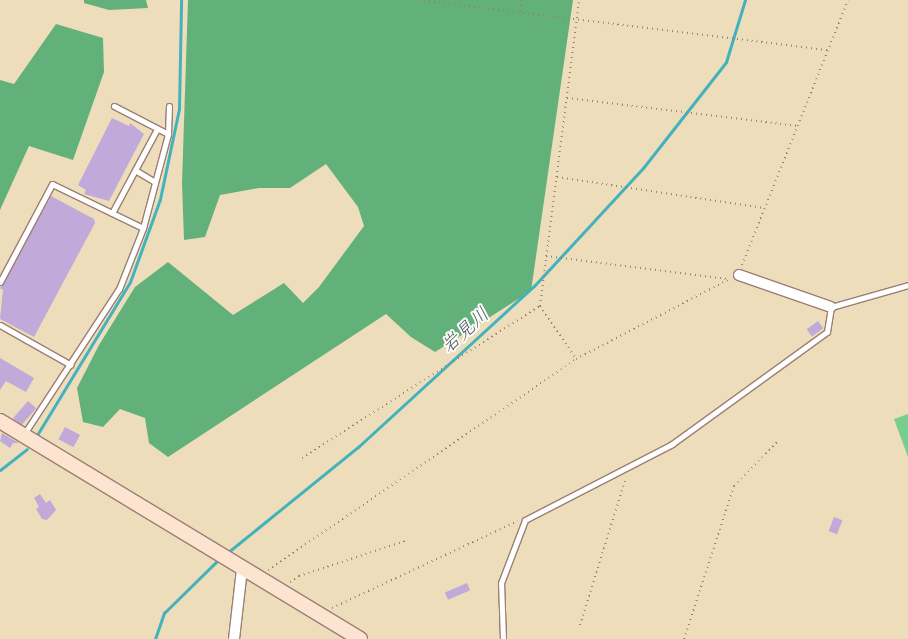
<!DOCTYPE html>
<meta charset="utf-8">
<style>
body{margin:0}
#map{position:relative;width:908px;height:639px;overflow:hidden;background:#edb;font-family:Itim,"Klee One",sans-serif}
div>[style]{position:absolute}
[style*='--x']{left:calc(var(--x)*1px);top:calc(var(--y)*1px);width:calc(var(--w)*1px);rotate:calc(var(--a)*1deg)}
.green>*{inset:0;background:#79cd8f}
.forest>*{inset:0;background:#62b07a}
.stream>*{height:3px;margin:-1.5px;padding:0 1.5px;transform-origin:1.5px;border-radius:1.5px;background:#43b2bc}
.building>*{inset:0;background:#c1a9d9;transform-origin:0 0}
.path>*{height:2px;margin-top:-1px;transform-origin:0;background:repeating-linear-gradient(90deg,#9c7e73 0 1px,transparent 0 5px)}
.roads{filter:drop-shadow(1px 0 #9c7e73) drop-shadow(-1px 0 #9c7e73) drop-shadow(0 1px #9c7e73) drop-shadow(0 -1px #9c7e73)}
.lane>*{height:5px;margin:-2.5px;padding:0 2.5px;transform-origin:2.5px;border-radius:2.5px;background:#fff}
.street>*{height:10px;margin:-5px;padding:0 5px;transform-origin:5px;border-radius:5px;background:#fff}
.secondary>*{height:14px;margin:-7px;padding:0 7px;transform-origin:7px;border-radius:7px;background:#fde4d1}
span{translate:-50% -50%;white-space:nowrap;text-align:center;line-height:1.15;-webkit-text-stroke:4px #fdfcf7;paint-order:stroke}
.water-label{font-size:19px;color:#475a65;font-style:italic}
</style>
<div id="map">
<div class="green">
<div style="clip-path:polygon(908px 414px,908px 457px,894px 419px)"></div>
</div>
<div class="forest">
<div style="clip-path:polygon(84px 0,146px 0,148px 8px,109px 10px,84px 3px)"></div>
<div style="clip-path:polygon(188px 0,573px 0,531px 291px,435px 352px,411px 337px,386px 314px,168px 457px,149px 443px,145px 418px,120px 409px,103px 427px,83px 422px,77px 388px,99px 345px,135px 287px,168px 262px,233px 315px,284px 283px,303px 303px,319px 287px,364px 226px,358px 207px,326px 164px,290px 188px,259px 188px,220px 195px,205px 237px,184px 240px,182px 183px)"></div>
<div style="clip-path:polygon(56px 24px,103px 38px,104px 72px,73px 160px,29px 146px,0 210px,0 80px,14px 84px)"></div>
</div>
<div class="stream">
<div style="--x:37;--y:435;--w:179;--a:-58.7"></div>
<div style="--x:130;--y:282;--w:88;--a:-70.1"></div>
<div style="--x:160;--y:199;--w:92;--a:-78.1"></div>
<div style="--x:179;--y:109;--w:109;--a:-88.9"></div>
<div style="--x:0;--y:470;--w:34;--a:-38"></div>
<div style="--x:227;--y:553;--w:169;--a:-39"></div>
<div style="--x:358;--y:447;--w:239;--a:-42.5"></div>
<div style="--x:534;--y:286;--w:161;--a:-47.3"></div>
<div style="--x:643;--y:168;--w:135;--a:-51.9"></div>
<div style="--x:726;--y:62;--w:65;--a:-73"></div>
<div style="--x:155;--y:639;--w:28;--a:-71"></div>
<div style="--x:164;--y:613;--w:78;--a:-44.5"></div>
</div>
<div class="building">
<div style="clip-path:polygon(112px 118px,129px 126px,130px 123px,144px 134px,109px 201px,84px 194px,86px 190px,78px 185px)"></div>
<div style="clip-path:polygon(51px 196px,94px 219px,95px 223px,34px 337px,0 319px,3px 290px,0 288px)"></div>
<div style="left:818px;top:321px;width:9px;height:14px;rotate:54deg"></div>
<div style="clip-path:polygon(0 358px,34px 378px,26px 392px,6px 381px,0 390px)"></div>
<div style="left:28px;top:401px;width:11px;height:23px;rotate:41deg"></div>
<div style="left:65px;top:427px;width:17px;height:14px;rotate:28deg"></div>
<div style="clip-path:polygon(2px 433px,19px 443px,13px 443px,10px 448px,0 441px)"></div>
<div style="clip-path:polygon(40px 494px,46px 503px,50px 500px,56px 510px,47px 520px,42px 519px,36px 509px,39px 507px,34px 498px)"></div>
<div style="left:834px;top:517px;width:9px;height:15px;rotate:21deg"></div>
<div style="left:467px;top:583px;width:8px;height:24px;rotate:67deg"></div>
</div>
<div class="path">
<div style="--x:419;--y:0;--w:412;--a:7"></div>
<div style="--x:521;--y:0;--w:14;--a:90"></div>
<div style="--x:567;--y:98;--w:233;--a:6.9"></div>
<div style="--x:557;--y:177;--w:210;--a:8.5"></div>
<div style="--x:546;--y:256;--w:183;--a:7.2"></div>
<div style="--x:742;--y:265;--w:285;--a:-68.2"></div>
<div style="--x:540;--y:306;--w:64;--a:55.8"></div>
<div style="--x:302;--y:458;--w:282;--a:-32.6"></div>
<div style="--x:540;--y:306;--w:308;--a:-82.7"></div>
<div style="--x:268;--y:570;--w:373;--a:-34.4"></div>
<div style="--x:576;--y:359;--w:174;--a:-27.5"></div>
<div style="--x:290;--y:582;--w:11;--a:-34"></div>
<div style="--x:299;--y:576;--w:112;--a:-18.3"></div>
<div style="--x:332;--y:608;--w:205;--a:-25.1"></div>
<div style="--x:580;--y:625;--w:155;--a:-72.7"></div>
<div style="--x:684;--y:639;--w:161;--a:-71.9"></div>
<div style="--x:734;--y:486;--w:63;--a:-45.6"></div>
</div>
<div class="roads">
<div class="lane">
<div style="--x:114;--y:106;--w:61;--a:27.4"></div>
<div style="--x:135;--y:170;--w:23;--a:31"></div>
<div style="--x:112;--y:213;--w:95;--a:-61.8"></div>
<div style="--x:0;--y:282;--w:111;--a:-62"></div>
<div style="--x:52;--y:184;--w:101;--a:25.8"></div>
<div style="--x:0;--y:325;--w:81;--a:29.4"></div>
<div style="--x:24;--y:434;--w:173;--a:-56.8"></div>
<div style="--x:119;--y:289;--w:66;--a:-68.5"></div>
<div style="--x:143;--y:228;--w:97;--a:-75.1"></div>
<div style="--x:168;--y:134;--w:28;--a:-88"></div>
<div style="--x:503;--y:639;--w:56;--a:-92"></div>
<div style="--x:501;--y:583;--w:67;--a:-69.1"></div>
<div style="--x:525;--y:520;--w:165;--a:-27.3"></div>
<div style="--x:672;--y:444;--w:191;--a:-35.9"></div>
<div style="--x:827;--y:332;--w:25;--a:-81"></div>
<div style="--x:831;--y:307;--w:80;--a:-15.9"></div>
</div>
<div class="street">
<div style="--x:739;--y:275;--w:97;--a:19.2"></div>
<div style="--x:234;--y:639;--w:70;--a:-83.5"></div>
</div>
<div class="secondary">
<div style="--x:0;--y:421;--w:421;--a:31.2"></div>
</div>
</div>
<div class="water-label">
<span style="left:465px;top:330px;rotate:-42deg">岩見川</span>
</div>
</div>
